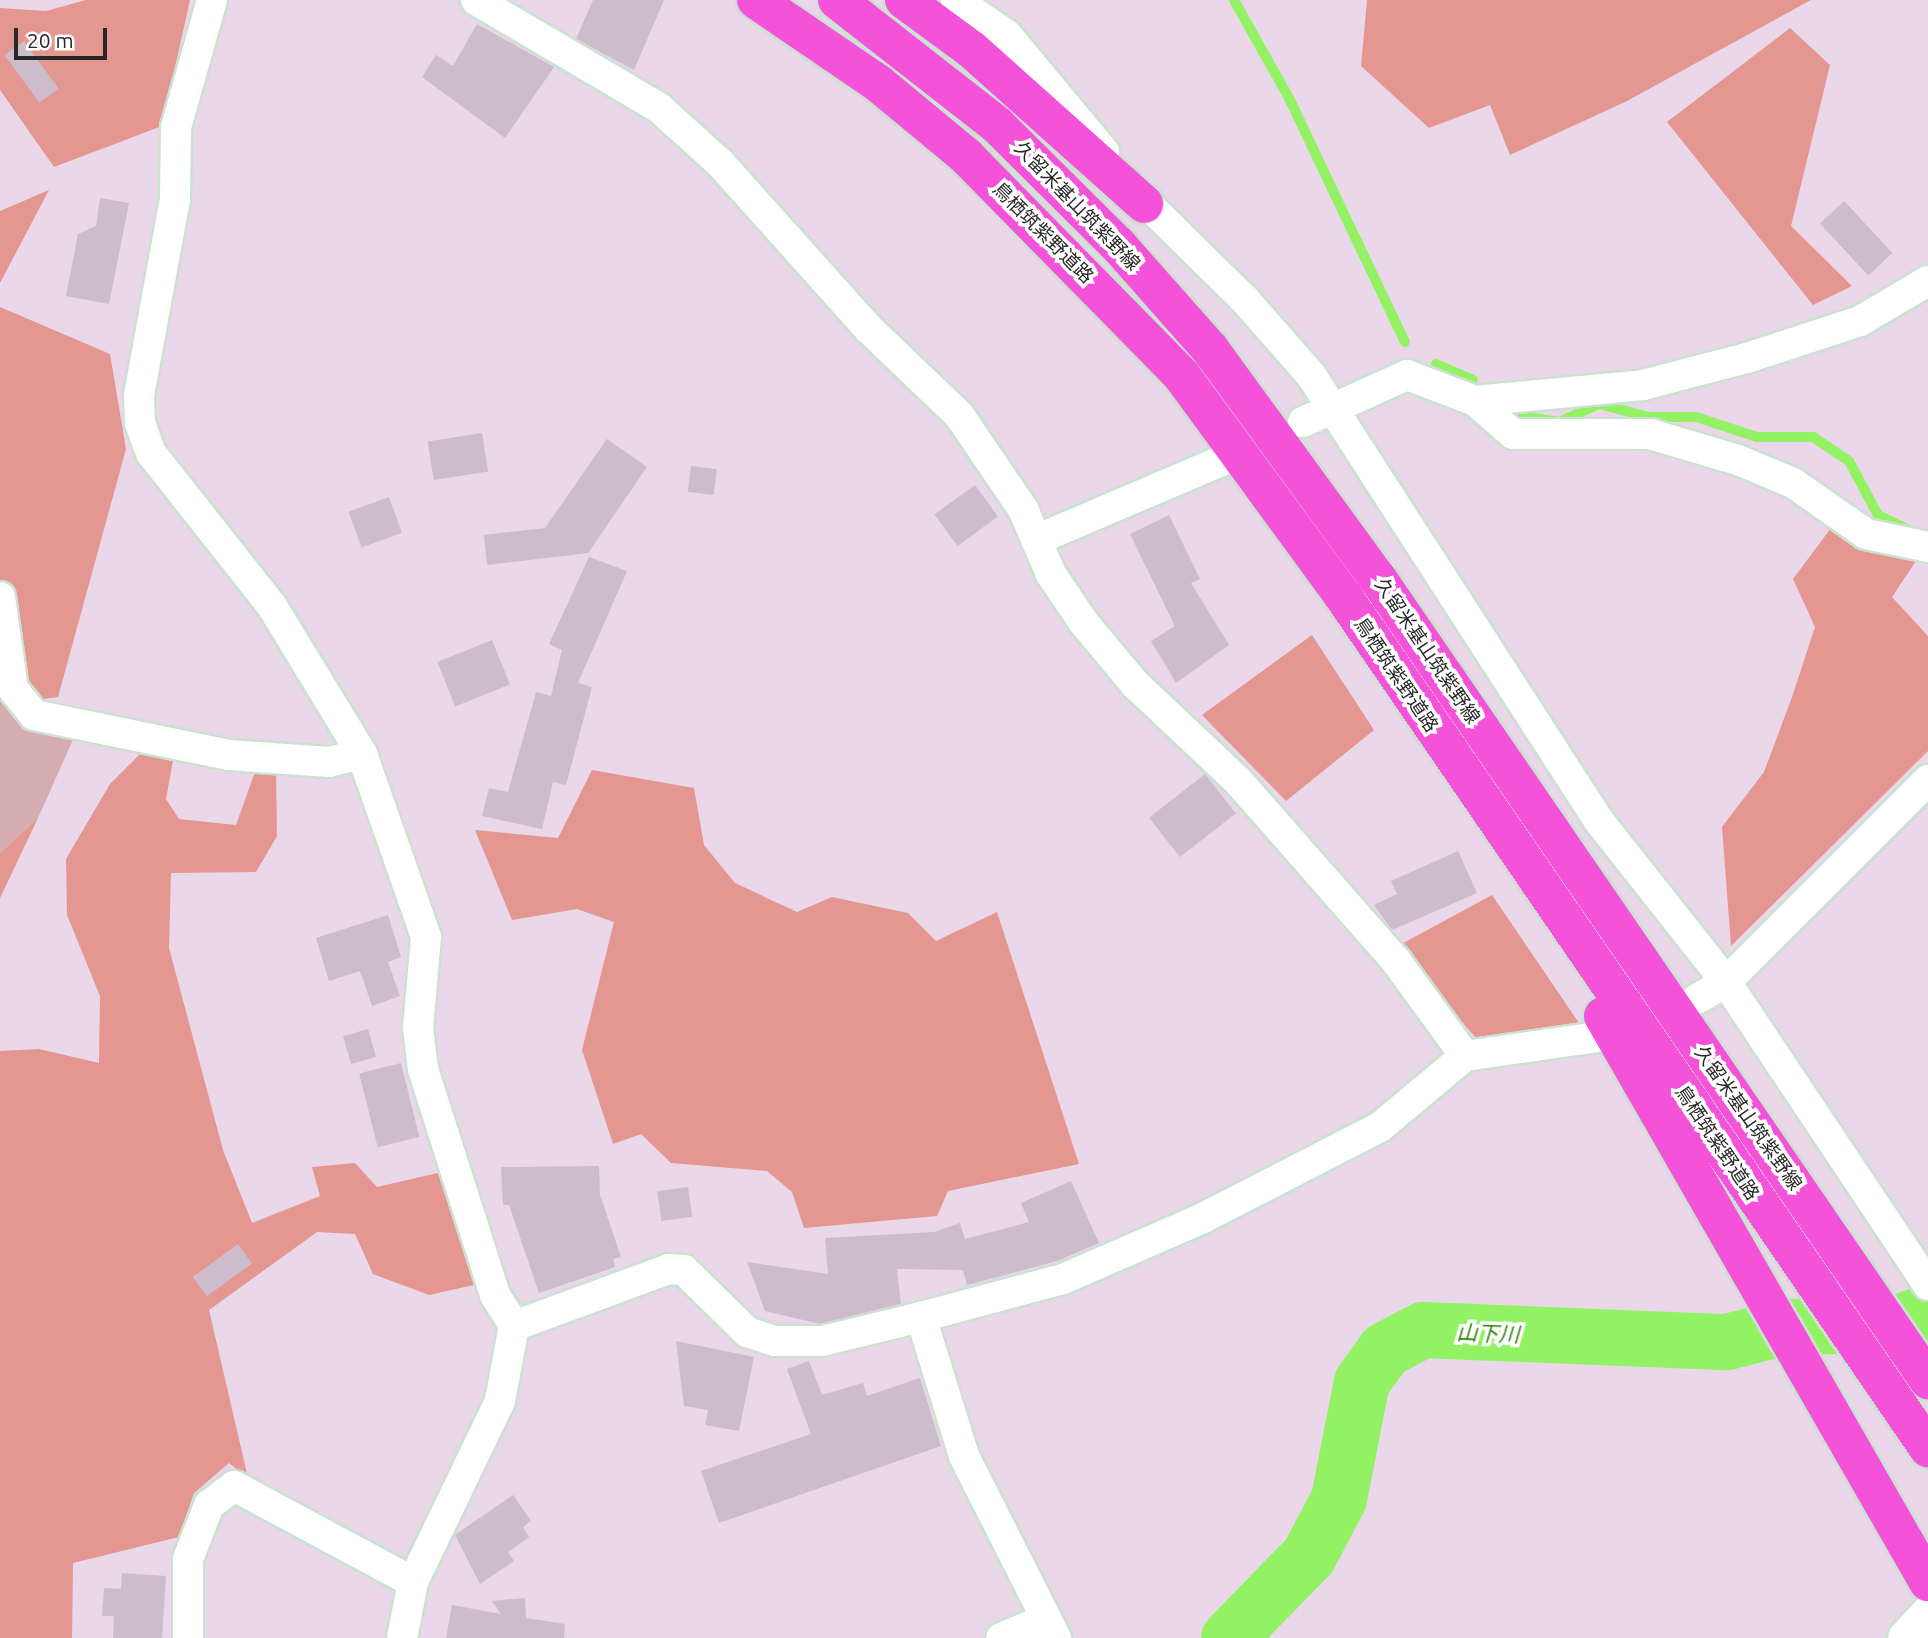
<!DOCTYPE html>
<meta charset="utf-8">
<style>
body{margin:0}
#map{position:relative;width:1928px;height:1638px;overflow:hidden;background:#ead7ea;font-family:Ubuntu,"Noto Sans JP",sans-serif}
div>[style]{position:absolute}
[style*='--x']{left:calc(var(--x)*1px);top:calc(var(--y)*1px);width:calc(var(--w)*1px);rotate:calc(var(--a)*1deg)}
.green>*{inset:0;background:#e49690}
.cemetery>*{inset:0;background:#d5adb1}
.stream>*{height:10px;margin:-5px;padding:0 5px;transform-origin:5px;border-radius:5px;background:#93f264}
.river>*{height:56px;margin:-28px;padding:0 28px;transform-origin:28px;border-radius:28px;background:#93f264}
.building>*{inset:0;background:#ccbccc;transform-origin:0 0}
.roads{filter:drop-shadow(2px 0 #cce1d1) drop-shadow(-2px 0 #cce1d1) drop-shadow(0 2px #cce1d1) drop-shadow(0 -2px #cce1d1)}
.minor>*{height:30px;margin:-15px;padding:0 15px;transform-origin:15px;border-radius:15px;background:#fff}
.tertiary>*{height:37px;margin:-18.5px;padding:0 18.5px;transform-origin:18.5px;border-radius:18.5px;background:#fff}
.primary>*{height:38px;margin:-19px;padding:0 19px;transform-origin:19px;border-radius:19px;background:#f452d9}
span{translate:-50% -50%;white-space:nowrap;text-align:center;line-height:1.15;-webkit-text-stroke:7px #fff;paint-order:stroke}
.street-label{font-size:19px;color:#272727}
.water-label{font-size:21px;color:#29840a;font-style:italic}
.scale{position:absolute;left:14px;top:28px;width:93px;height:32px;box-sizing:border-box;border:4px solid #272727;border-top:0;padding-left:9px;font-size:21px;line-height:24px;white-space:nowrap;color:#272727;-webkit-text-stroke:5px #fff;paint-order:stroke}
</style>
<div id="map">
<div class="green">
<div style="clip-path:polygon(86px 0,190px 0,162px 126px,54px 167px,0 90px,0 8px,46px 11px)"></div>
<div style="clip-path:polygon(1367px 0,1811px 0,1627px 101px,1510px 155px,1490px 105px,1429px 128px,1361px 66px)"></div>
<div style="clip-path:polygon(1790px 28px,1830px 65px,1791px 226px,1852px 286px,1813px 305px,1667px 122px)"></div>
<div style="clip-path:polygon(49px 190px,0 283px,0 211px)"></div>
<div style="clip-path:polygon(0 307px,110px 354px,126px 449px,58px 697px,0 705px)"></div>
<div style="clip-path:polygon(1834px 524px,1918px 558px,1892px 597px,1928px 636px,1928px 751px,1731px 946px,1722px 827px,1764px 772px,1792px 697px,1815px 627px,1793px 579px)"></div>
<div style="clip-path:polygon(1312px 635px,1374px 730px,1286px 801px,1202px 715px)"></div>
<div style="clip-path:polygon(142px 752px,174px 755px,166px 799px,179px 819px,236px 825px,256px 769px,276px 769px,277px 836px,256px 872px,171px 873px,169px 948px,223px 1150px,252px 1223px,320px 1196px,312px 1167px,355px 1163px,377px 1187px,442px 1172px,478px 1284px,429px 1295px,373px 1274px,355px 1234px,317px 1232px,209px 1310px,248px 1478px,229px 1463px,194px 1493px,179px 1537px,73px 1563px,72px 1638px,0 1638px,0 1051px,39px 1049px,99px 1063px,100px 996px,67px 915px,66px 859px,110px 784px)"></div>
<div style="clip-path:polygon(592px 770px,694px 788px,704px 845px,735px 883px,797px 912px,832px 897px,908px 913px,936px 941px,997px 912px,1079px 1164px,948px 1191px,937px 1216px,804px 1228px,792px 1192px,767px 1171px,671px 1163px,641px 1134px,613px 1144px,582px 1050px,614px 922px,577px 909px,512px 920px,475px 830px,558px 838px)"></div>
<div style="clip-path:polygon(38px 818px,0 898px,0 853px)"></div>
<div style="clip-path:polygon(1492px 895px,1581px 1026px,1477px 1039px,1396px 947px)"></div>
</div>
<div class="cemetery">
<div style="clip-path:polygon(5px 704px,22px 723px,76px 733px,38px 818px,0 853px,0 705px)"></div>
</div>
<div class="stream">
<div style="--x:1234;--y:0;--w:112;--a:60.7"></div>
<div style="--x:1289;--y:98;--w:270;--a:64.6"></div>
<div style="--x:1436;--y:364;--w:40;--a:23.4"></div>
<div style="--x:1508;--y:414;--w:52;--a:8.9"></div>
<div style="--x:1559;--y:422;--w:44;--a:-24.2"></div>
<div style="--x:1599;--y:404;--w:52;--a:14.6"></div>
<div style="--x:1649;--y:417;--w:47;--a:0"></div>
<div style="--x:1696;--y:417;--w:64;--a:18.2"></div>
<div style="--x:1757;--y:437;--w:56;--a:0"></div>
<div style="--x:1813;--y:437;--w:43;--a:33.7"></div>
<div style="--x:1849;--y:461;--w:61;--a:61.8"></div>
<div style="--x:1878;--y:515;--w:37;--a:26"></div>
</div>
<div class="river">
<div style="--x:1229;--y:1638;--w:115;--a:-45.7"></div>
<div style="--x:1309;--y:1556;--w:64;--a:-62.2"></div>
<div style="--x:1339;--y:1499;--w:119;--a:-78.9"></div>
<div style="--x:1362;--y:1382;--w:39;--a:-54"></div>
<div style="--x:1385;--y:1350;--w:43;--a:-27.8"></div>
<div style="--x:1423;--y:1330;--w:304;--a:2.3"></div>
<div style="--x:1727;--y:1342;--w:61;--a:-14.3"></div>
<div style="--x:1786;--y:1327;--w:106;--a:-1.1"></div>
<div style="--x:1892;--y:1325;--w:38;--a:-20"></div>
</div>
<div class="building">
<div style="clip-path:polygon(593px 0,664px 0,634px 70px,576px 39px)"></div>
<div style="clip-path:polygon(477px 24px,554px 67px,505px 138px,422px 77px,436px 55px,453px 66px)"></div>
<div style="left:24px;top:41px;width:59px;height:24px;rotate:54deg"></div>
<div style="clip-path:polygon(100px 198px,129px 203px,109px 304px,66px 296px,78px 234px,96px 226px)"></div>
<div style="left:1844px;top:201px;width:71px;height:33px;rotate:47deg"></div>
<div style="left:482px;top:433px;width:39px;height:55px;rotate:81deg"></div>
<div style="clip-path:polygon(607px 439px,647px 467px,588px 553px,487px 565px,484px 535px,545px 528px)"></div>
<div style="left:691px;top:466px;width:26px;height:26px;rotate:7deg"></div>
<div style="left:975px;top:485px;width:39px;height:50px;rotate:54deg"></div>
<div style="left:389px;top:497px;width:38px;height:43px;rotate:70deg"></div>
<div style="clip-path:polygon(1169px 515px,1200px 579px,1191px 583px,1229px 645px,1176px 683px,1151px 641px,1175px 626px,1130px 534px)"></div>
<div style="clip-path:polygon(589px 557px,627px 571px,578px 683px,592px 687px,566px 785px,553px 782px,542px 829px,482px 816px,489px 788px,508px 792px,536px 692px,551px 696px,562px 650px,549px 644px)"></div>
<div style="left:492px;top:640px;width:48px;height:59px;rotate:68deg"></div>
<div style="left:1205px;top:774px;width:50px;height:71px;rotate:52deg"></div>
<div style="clip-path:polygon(1458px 851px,1477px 893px,1392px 930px,1374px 905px,1397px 894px,1391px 881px)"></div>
<div style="clip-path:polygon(388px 915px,401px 957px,388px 962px,400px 996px,372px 1006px,360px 971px,329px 981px,316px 938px)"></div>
<div style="left:368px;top:1029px;width:29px;height:26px;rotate:74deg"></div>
<div style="left:401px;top:1063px;width:76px;height:43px;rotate:76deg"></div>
<div style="clip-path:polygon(599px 1166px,600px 1195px,621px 1257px,613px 1259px,615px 1267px,539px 1293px,509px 1205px,503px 1205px,501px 1167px)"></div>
<div style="clip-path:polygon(1071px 1181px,1099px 1243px,1057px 1261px,967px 1285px,963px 1270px,897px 1269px,901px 1304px,820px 1324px,765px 1311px,747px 1262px,828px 1274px,825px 1238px,934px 1232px,960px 1223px,965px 1239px,1029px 1222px,1021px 1203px)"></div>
<div style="left:688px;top:1187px;width:30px;height:31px;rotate:82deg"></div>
<div style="left:238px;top:1244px;width:24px;height:56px;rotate:54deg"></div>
<div style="clip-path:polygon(676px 1341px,754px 1357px,739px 1431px,705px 1425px,708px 1410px,684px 1406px)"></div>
<div style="clip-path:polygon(809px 1361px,822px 1395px,863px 1383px,867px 1396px,920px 1378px,941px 1446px,719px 1523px,701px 1471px,811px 1434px,787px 1369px)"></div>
<div style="clip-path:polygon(513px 1495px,531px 1521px,523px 1527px,529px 1537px,508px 1552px,514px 1561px,480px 1584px,455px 1535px)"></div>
<div style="clip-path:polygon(122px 1573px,166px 1576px,162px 1638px,113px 1638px,114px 1616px,102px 1616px,104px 1588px,121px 1589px)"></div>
<div style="clip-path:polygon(525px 1598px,526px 1618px,565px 1624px,564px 1638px,446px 1638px,452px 1605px,501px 1614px,492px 1601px)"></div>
</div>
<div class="roads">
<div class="minor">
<div style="--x:212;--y:0;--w:132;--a:105.8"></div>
<div style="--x:176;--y:127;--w:72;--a:90.8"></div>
<div style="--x:175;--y:199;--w:200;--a:100.4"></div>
<div style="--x:139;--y:396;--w:27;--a:88"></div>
<div style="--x:140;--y:423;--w:32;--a:70"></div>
<div style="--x:151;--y:453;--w:195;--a:51.7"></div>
<div style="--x:272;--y:606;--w:173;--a:58.7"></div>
<div style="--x:362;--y:754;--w:194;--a:70.7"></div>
<div style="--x:426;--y:937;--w:91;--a:95"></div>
<div style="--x:418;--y:1028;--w:41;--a:83"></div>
<div style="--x:423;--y:1069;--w:237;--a:72.3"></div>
<div style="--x:495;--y:1295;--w:36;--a:58"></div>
<div style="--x:514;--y:1326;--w:76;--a:100.6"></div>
<div style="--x:500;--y:1401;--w:201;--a:115.7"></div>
<div style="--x:413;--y:1582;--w:57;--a:101.1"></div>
<div style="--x:476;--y:0;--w:212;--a:30.5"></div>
<div style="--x:659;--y:108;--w:82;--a:42"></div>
<div style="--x:720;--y:163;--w:223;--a:48.1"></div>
<div style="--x:869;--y:329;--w:124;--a:43.7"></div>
<div style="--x:959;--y:415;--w:114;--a:55.8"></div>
<div style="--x:1023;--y:509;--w:71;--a:66.7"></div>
<div style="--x:1051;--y:574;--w:59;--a:56"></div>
<div style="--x:1084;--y:623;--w:80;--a:50.1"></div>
<div style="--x:1135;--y:684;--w:141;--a:43.3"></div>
<div style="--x:1238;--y:781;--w:240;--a:48.7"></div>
<div style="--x:1396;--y:961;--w:117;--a:54"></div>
<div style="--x:956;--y:0;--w:62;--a:34.5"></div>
<div style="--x:1007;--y:35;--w:152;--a:50.3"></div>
<div style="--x:1131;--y:188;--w:160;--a:44.5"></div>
<div style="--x:1245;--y:300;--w:100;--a:48.7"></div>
<div style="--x:1311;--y:375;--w:531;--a:57.15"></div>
<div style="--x:1599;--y:821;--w:205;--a:51.7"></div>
<div style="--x:1726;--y:982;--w:364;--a:56.3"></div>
<div style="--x:1475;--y:401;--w:169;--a:-5.4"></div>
<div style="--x:1643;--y:385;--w:107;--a:-14.6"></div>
<div style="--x:1747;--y:358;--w:119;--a:-18.1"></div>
<div style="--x:1860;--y:321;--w:79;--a:-30.5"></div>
<div style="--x:1303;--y:422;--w:114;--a:-24.3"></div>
<div style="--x:1407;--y:375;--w:73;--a:20.9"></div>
<div style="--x:1475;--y:401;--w:50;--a:41"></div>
<div style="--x:1513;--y:434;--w:137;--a:0"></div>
<div style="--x:1650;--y:434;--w:92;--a:16.5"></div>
<div style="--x:1738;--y:460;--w:60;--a:22.7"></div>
<div style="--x:1793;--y:483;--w:89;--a:34.9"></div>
<div style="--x:1866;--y:534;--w:63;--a:11.8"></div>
<div style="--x:1036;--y:540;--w:201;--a:-23.1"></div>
<div style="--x:0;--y:597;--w:93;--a:82"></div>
<div style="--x:13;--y:689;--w:33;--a:51"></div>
<div style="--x:34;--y:715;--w:199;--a:11.6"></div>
<div style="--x:229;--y:755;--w:100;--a:4"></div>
<div style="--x:329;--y:762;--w:34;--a:-14"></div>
<div style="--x:1697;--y:999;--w:34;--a:-30"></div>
<div style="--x:1726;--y:982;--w:286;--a:-45"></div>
<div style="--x:921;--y:1317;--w:145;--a:72.8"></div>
<div style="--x:964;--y:1456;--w:204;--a:63.2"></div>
<div style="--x:514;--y:1326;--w:165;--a:-20.2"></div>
<div style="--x:669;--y:1269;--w:15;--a:4"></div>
<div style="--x:684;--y:1270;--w:88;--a:44.5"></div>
<div style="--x:747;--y:1332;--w:28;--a:18"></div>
<div style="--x:774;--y:1341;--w:48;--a:0"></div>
<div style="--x:822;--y:1341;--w:102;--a:-13.6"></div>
<div style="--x:921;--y:1317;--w:147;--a:-15"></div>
<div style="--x:1063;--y:1279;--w:153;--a:-23.5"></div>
<div style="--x:1203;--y:1218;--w:199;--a:-27.2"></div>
<div style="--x:1380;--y:1127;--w:111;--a:-39.9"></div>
<div style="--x:1465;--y:1056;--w:133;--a:-8.2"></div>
<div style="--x:188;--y:1638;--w:79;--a:-90"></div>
<div style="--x:188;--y:1559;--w:58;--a:-68.7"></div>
<div style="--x:209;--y:1505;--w:31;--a:-37"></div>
<div style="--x:234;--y:1486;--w:203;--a:28.2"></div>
<div style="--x:1001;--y:1638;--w:49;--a:-22.9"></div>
</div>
<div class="tertiary">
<div style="--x:1906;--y:1638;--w:33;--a:-47"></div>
</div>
<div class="primary">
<div style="--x:756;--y:0;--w:149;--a:34.3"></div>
<div style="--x:879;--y:84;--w:113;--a:39.6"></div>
<div style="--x:966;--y:156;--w:308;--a:45.5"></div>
<div style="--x:1182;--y:376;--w:273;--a:53.8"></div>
<div style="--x:1343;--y:596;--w:1034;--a:55.53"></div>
<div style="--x:837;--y:0;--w:204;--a:38"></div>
<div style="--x:998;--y:126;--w:169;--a:44.8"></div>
<div style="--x:1118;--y:245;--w:139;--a:48.5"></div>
<div style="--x:1210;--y:349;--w:285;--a:53.9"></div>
<div style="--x:1378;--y:579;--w:972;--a:55.52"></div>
<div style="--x:904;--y:0;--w:84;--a:36.3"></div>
<div style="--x:972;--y:50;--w:231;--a:41.8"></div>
<div style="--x:1603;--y:1016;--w:653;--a:60.14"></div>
</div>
</div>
<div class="street-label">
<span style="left:1077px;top:206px;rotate:46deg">久留米基山筑紫野線</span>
<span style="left:1043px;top:233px;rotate:45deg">鳥栖筑紫野道路</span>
<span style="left:1427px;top:651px;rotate:56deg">久留米基山筑紫野線</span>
<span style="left:1396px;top:675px;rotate:56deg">鳥栖筑紫野道路</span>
<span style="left:1748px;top:1118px;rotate:55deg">久留米基山筑紫野線</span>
<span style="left:1717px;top:1143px;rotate:56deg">鳥栖筑紫野道路</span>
</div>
<div class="water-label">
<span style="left:1488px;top:1333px;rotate:2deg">山下川</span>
</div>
<div class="scale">20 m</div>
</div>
